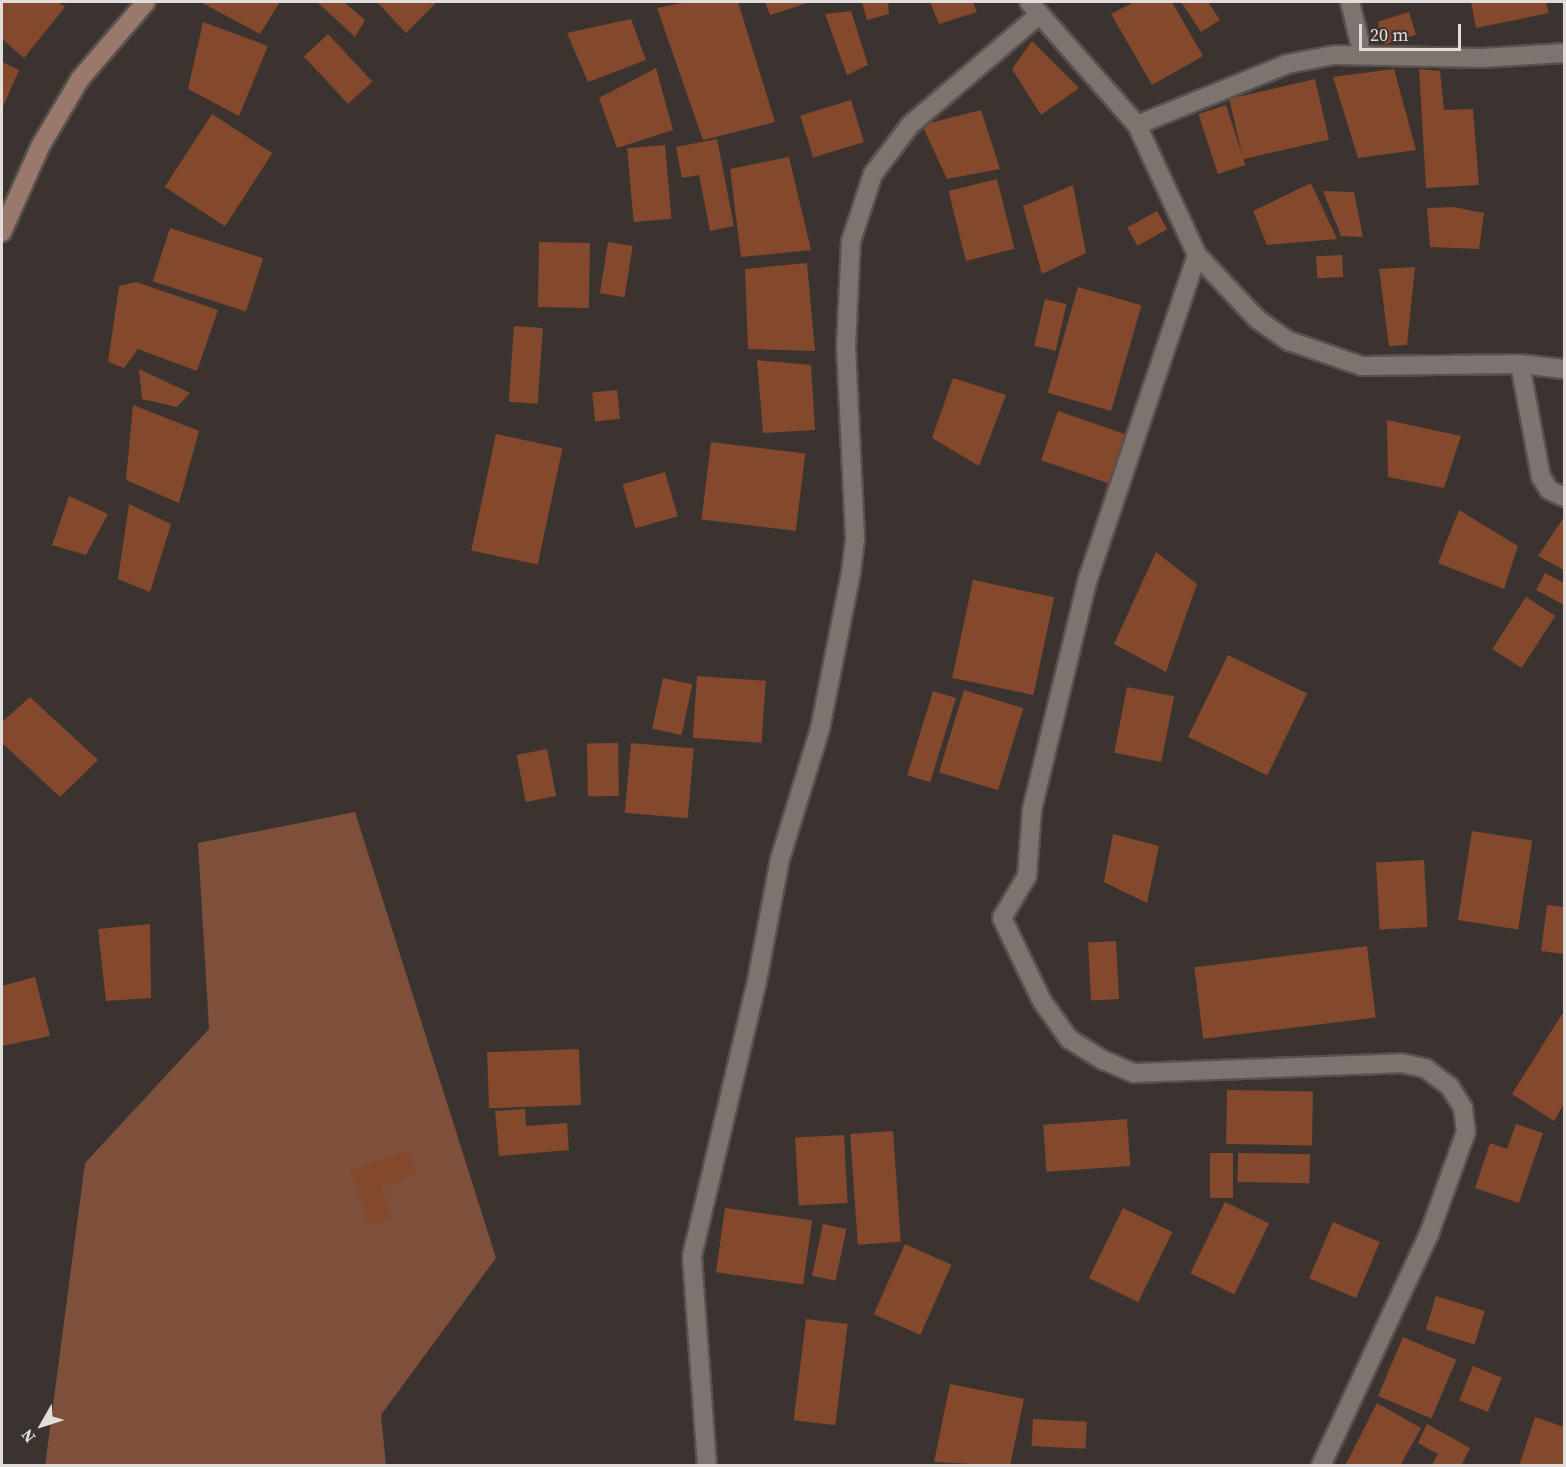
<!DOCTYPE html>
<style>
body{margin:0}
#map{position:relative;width:1566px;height:1467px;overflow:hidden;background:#3b332f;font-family:"Source Serif 4",serif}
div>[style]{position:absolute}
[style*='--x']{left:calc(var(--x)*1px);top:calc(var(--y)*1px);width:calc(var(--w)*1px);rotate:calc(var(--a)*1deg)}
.green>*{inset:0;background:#7e503b}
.building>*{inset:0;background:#84482c;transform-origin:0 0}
.roads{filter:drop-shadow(2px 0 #58514e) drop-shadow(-2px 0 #58514e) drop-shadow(0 2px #58514e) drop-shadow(0 -2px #58514e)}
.street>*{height:18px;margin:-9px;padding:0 9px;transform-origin:9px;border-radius:9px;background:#7d736f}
.secondary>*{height:18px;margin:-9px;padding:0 9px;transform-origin:9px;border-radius:9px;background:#99796b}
span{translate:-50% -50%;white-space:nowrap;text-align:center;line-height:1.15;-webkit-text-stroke:6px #3b332f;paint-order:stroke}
.frame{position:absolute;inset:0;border:3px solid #e2ddda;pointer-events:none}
.north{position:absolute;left:12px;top:1395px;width:60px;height:60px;-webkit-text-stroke:4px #3b332f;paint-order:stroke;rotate:231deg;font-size:16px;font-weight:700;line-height:24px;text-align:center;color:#e2ddda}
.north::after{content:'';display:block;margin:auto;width:21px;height:27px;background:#e2ddda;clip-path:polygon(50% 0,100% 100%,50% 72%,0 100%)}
.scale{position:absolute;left:1359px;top:24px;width:102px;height:27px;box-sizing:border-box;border:3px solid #e2ddda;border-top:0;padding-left:8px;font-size:18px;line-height:21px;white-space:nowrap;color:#e2ddda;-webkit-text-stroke:4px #3b332f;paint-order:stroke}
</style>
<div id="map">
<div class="green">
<div style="clip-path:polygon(355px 812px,496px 1258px,381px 1415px,386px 1465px,45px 1466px,85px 1163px,209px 1029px,198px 843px)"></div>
</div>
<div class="building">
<div style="clip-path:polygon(2px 2px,58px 2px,65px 7px,24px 58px,2px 39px)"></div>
<div style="clip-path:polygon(200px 2px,280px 2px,260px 34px)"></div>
<div style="clip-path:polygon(317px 2px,344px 2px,365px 20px,355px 37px)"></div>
<div style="clip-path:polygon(377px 2px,437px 2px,406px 33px)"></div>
<div style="clip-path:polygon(687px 2px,738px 2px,775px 122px,703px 140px,657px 8px)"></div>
<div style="clip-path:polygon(765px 2px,811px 2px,770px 15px)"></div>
<div style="clip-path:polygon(862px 2px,888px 2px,889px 14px,867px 20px)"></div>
<div style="clip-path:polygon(930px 2px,973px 2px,977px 12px,939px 24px)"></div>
<div style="clip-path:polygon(1134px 2px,1172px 2px,1203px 56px,1152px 85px,1111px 14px)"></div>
<div style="clip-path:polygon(1181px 2px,1208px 2px,1220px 20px,1201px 32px)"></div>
<div style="clip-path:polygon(1471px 2px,1546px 2px,1549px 13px,1476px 28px)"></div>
<div style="clip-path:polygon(851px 11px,868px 65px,847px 75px,825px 14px)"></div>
<div style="left:1409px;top:12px;width:24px;height:33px;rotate:73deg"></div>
<div style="clip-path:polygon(631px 19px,646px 60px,588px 82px,567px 33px)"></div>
<div style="clip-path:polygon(203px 22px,268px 46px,239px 116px,188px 89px)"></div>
<div style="left:328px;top:34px;width:65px;height:33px;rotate:47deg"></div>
<div style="clip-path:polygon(1032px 41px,1079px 88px,1041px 115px,1012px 69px)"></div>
<div style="clip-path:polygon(2px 62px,19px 70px,2px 109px)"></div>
<div style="clip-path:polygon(656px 68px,673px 130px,617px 148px,599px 98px)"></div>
<div style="clip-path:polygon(1394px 69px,1416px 150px,1358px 158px,1333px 77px)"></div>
<div style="clip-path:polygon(1419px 69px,1440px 71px,1444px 110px,1473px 109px,1479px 185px,1426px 188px)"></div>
<div style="left:1315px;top:79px;width:62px;height:88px;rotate:77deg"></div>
<div style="left:851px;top:100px;width:44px;height:53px;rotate:73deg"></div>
<div style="left:1226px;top:105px;width:63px;height:29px;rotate:72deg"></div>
<div style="clip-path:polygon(981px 110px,1000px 169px,947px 179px,922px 125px)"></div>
<div style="left:212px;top:114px;width:72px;height:87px;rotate:33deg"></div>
<div style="clip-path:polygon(717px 139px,734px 226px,710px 231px,699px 175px,682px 178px,676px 147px)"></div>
<div style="left:665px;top:145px;width:74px;height:38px;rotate:85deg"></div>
<div style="clip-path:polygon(789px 157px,811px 250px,741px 257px,730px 169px)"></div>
<div style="left:997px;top:179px;width:72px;height:50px;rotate:76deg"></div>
<div style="clip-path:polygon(1311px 183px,1337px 239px,1267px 245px,1253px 211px)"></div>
<div style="clip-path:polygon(1073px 185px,1086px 253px,1042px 274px,1023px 206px)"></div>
<div style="clip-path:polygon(1323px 191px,1354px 192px,1363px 237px,1341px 236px)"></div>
<div style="clip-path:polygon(1454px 207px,1484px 213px,1479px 249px,1430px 247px,1427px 208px)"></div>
<div style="left:1157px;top:211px;width:21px;height:34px;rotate:61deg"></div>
<div style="left:170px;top:228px;width:98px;height:56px;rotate:18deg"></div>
<div style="left:539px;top:242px;width:51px;height:65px;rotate:1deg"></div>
<div style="left:608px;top:242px;width:25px;height:52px;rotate:9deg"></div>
<div style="left:1342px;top:255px;width:22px;height:26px;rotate:87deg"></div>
<div style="clip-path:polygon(807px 263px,815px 351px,748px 349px,745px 269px)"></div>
<div style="clip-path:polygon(1415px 267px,1407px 345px,1389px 346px,1379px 269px)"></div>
<div style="clip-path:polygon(136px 282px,218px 310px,197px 371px,138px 349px,124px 368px,108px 362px,119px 286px)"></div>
<div style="left:1078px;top:287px;width:66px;height:110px;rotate:16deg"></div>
<div style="left:1045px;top:299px;width:22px;height:48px;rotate:13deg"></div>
<div style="left:514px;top:326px;width:29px;height:76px;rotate:4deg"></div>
<div style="clip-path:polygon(757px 360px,811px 365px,815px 430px,763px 433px)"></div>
<div style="clip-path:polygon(139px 369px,190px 393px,177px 407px,142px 399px)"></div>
<div style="clip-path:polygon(953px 378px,1006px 395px,979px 466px,932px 438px)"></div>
<div style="left:617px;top:390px;width:29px;height:25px;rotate:84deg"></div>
<div style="clip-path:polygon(133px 405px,199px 431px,179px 503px,126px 480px)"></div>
<div style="left:1058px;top:411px;width:72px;height:52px;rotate:19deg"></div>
<div style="clip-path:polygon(1387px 420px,1461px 436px,1444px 488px,1388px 477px)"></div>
<div style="left:496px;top:434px;width:68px;height:119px;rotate:12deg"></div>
<div style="left:711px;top:442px;width:95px;height:78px;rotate:7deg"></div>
<div style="left:665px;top:472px;width:46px;height:44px;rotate:74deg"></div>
<div style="clip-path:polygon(69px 496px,108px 514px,86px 555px,52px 545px)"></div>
<div style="clip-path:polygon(129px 504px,171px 524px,150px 592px,118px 579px)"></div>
<div style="clip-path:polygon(1459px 510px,1518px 546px,1504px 589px,1438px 563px)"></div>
<div style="clip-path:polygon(1564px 517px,1564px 570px,1538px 556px)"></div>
<div style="clip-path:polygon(1156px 552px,1197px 584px,1166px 672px,1114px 644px)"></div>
<div style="clip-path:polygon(1545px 573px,1564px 583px,1564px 605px,1536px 590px)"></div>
<div style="left:973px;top:580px;width:83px;height:100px;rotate:12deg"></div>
<div style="left:1526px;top:597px;width:35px;height:62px;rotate:33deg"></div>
<div style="left:1228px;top:655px;width:88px;height:91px;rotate:26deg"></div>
<div style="left:697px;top:676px;width:69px;height:62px;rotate:4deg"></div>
<div style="left:663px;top:678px;width:30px;height:52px;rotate:12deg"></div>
<div style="left:1127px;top:687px;width:48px;height:67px;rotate:11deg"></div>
<div style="left:964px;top:690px;width:62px;height:86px;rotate:17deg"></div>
<div style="left:933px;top:691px;width:24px;height:88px;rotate:17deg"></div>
<div style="clip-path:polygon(30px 697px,98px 760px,60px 797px,2px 743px,2px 722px)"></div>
<div style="left:618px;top:743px;width:53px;height:31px;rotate:89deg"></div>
<div style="left:631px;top:743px;width:63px;height:70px;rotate:5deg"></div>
<div style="left:547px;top:749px;width:48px;height:31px;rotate:79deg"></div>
<div style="left:1472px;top:831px;width:61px;height:90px;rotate:9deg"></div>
<div style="clip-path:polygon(1113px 834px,1159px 846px,1147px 903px,1104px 882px)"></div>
<div style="left:1424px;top:860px;width:67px;height:48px;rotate:87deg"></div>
<div style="clip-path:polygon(1547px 905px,1564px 907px,1564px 954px,1541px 951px)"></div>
<div style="clip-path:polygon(150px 924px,151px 998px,106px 1001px,98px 929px)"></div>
<div style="left:1116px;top:941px;width:58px;height:28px;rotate:87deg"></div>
<div style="left:1367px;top:946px;width:72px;height:174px;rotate:83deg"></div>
<div style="clip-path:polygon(35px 977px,50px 1036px,2px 1046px,2px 986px)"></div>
<div style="clip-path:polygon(1564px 1011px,1564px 1104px,1554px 1121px,1512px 1094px)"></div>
<div style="left:579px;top:1049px;width:56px;height:92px;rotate:88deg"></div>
<div style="left:1227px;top:1090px;width:86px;height:54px;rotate:1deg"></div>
<div style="clip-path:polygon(525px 1109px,526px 1126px,567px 1123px,569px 1150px,499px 1156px,495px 1111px)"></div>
<div style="left:1127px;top:1119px;width:47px;height:84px;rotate:86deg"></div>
<div style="clip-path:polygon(1516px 1124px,1543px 1133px,1519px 1203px,1475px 1188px,1490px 1143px,1507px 1149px)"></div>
<div style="left:893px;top:1131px;width:111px;height:43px;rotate:86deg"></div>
<div style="left:844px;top:1135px;width:68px;height:49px;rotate:87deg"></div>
<div style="clip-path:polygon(408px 1150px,417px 1175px,382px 1187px,392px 1218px,369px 1226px,350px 1170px)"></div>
<div style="left:1210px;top:1153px;width:23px;height:45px"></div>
<div style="left:1238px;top:1153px;width:72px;height:29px;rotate:1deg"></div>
<div style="left:1225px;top:1202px;width:49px;height:79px;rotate:26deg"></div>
<div style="left:725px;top:1208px;width:88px;height:65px;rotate:8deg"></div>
<div style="left:1123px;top:1208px;width:55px;height:78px;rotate:26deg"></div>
<div style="left:1333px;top:1222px;width:51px;height:61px;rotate:23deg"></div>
<div style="left:823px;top:1224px;width:24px;height:53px;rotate:12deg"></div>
<div style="left:905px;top:1244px;width:51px;height:77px;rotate:24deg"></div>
<div style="left:1436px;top:1296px;width:51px;height:35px;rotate:17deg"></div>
<div style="left:806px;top:1319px;width:42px;height:102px;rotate:7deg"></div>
<div style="left:1403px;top:1337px;width:58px;height:64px;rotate:23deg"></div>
<div style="left:1473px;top:1366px;width:31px;height:37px;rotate:22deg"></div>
<div style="clip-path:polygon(950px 1384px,1024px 1399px,1010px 1466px,934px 1462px)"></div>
<div style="clip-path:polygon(1377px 1403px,1421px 1428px,1400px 1466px,1345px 1466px)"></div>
<div style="clip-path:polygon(1535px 1417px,1564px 1427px,1564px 1466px,1519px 1466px)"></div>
<div style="left:1033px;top:1419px;width:54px;height:27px;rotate:3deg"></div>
<div style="clip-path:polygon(1427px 1424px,1470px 1448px,1461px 1466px,1431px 1466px,1438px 1454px,1418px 1443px)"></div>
</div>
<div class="roads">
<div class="street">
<div style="--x:1029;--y:2;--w:164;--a:48.7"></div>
<div style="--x:1137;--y:125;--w:143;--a:65.2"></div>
<div style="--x:1197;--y:255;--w:88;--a:46.8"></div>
<div style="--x:1257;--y:319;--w:39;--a:35"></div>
<div style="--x:1289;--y:341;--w:77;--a:18.9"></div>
<div style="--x:1362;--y:366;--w:158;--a:-0.7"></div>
<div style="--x:1520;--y:364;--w:44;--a:6.5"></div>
<div style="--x:1350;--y:2;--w:51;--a:76.5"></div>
<div style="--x:1137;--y:125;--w:162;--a:-22.1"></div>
<div style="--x:1287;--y:64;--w:48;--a:-10.8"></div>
<div style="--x:1334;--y:55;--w:148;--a:1.2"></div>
<div style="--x:1482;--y:58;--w:82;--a:-3.5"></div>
<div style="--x:1197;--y:255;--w:341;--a:108.6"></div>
<div style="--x:1088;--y:578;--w:239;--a:103.6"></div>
<div style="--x:1032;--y:810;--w:66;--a:94.3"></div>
<div style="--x:1027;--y:876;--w:49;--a:120.8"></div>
<div style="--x:1002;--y:918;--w:92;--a:64.3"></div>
<div style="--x:1042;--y:1001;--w:47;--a:54.6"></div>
<div style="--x:1069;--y:1039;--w:40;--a:32"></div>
<div style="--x:1103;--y:1060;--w:34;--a:23"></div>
<div style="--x:1134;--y:1073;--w:267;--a:-2.1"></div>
<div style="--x:1401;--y:1063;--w:25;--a:12"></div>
<div style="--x:1425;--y:1068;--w:31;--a:37"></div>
<div style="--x:1450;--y:1087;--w:25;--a:58"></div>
<div style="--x:1463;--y:1108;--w:24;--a:83"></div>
<div style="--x:1466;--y:1132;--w:109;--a:109.9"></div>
<div style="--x:1429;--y:1234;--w:256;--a:115"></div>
<div style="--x:1520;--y:364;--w:115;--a:79.5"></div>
<div style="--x:1541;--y:477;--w:15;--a:58"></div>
<div style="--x:1549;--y:490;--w:17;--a:25"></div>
<div style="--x:707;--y:1466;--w:211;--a:-94.1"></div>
<div style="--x:692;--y:1256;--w:277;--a:-76.7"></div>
<div style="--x:756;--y:986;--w:129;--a:-79.3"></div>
<div style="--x:780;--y:859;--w:136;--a:-72.9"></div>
<div style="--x:820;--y:729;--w:160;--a:-78.8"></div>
<div style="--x:851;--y:572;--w:35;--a:-83"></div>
<div style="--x:855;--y:537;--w:190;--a:-92.7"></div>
<div style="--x:846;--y:347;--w:106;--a:-87.3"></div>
<div style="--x:851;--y:241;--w:71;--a:-71.8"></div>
<div style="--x:873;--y:174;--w:61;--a:-52.9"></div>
<div style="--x:910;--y:125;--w:170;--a:-40.5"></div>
</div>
<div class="secondary">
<div style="--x:2;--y:232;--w:95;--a:-65.9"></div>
<div style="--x:41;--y:145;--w:77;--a:-59.4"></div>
<div style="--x:80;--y:79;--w:101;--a:-49.4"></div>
</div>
</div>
<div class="frame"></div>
<div class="north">N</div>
<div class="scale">20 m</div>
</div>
